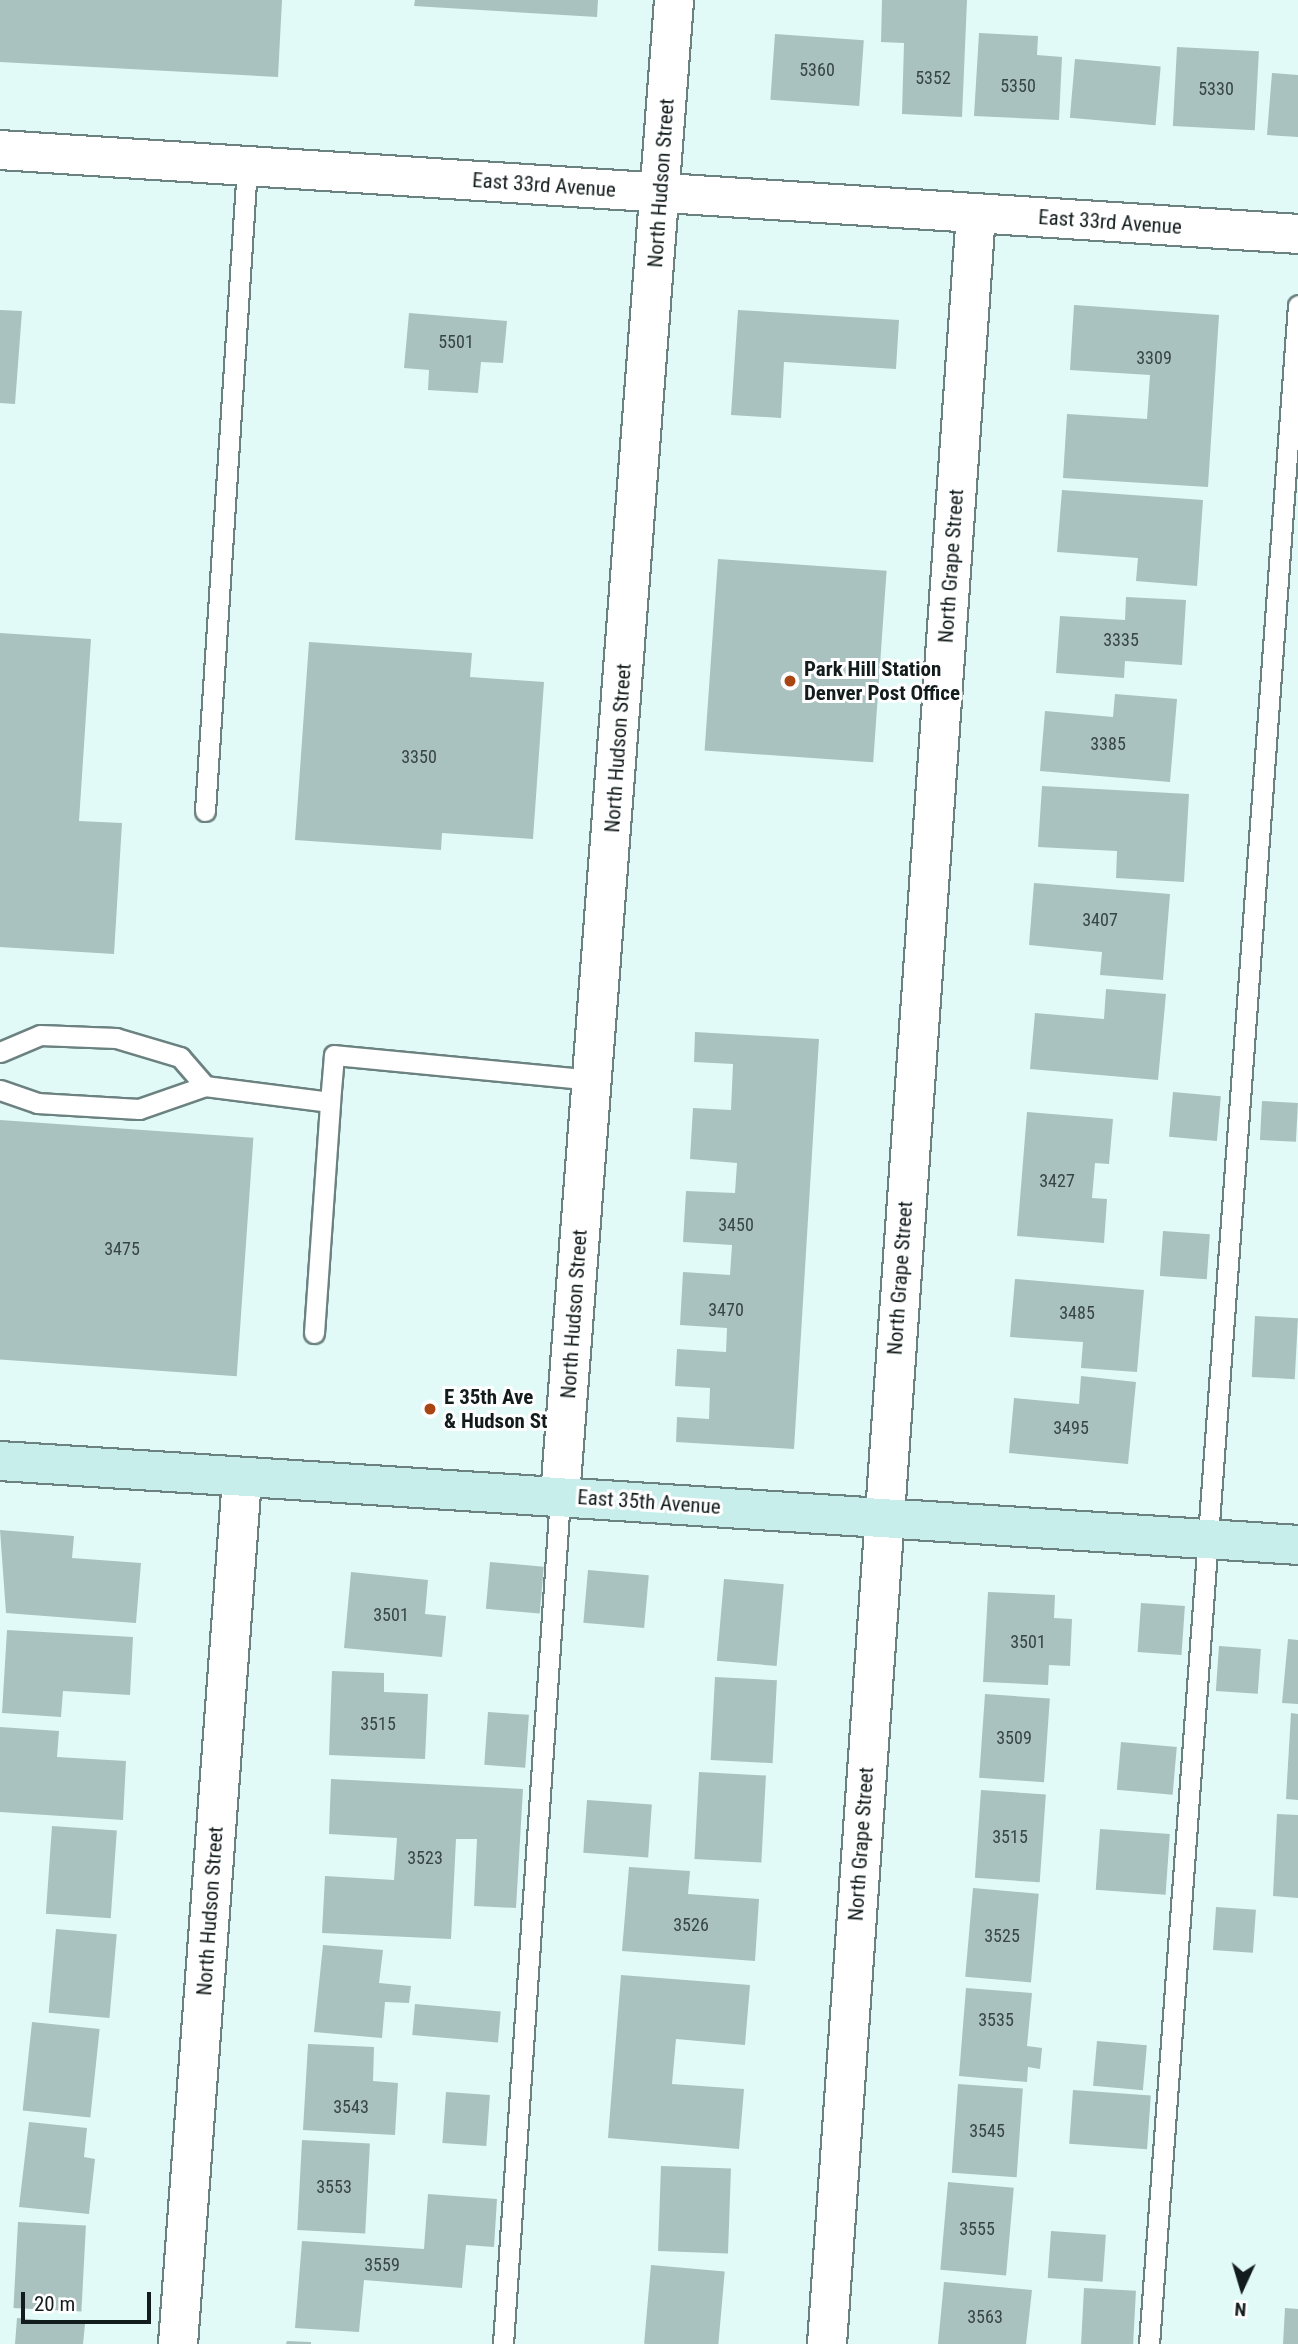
<!DOCTYPE html>
<style>
body{margin:0}
#map{position:relative;width:1298px;height:2344px;overflow:hidden;background:#e1faf8;font-family:"Roboto Condensed",sans-serif}
div>[style]{position:absolute}
[style*='--x']{left:calc(var(--x)*1px);top:calc(var(--y)*1px);width:calc(var(--w)*1px);rotate:calc(var(--a)*1deg)}
.building>*{inset:0;background:#a9c1bf;transform-origin:0 0}
.roads{filter:drop-shadow(2px 0 #6c8281) drop-shadow(-2px 0 #6c8281) drop-shadow(0 2px #6c8281) drop-shadow(0 -2px #6c8281)}
.lane>*{height:19px;margin:-9.5px;padding:0 9.5px;transform-origin:9.5px;border-radius:9.5px;background:#fff}
.street>*{height:38px;margin:-19px;padding:0 19px;transform-origin:19px;border-radius:19px;background:#fff}
.secondary>*{height:38px;margin:-19px;padding:0 19px;transform-origin:19px;border-radius:19px;background:#c8eeec}
.dots>*{width:19px;height:19px;translate:-50% -50%;box-sizing:border-box;border:4px solid #fff;border-radius:50%}
span{translate:-50% -50%;white-space:nowrap;text-align:center;line-height:1.15;-webkit-text-stroke:6px #fff;paint-order:stroke}
.number-label{font-size:18px;color:#384545}
.number-label span{-webkit-text-stroke-width:0}
.street-label{font-size:21px;color:#131c1c}
.poi-label{font-size:21px;color:#131c1c;font-weight:700}
.left{translate:0 -50%;text-align:left}
.north{position:absolute;left:1207px;top:2253px;width:70px;height:70px;-webkit-text-stroke:5px #fff;paint-order:stroke;rotate:184deg;font-size:19px;font-weight:700;line-height:28px;text-align:center;color:#131c1c}
.north::after{content:'';display:block;margin:auto;width:24px;height:32px;background:#131c1c;clip-path:polygon(50% 0,100% 100%,50% 72%,0 100%)}
.scale{position:absolute;left:21px;top:2292px;width:130px;height:32px;box-sizing:border-box;border:4px solid #131c1c;border-top:0;padding-left:9px;font-size:21px;line-height:24px;white-space:nowrap;color:#131c1c;-webkit-text-stroke:5px #fff;paint-order:stroke}
</style>
<div id="map">
<div class="building">
<div style="clip-path:polygon(0 0,282px 0,278px 77px,0 62px)"></div>
<div style="clip-path:polygon(415px 0,598px 0,597px 17px,414px 6px)"></div>
<div style="clip-path:polygon(882px 0,967px 0,962px 117px,902px 114px,904px 43px,881px 42px)"></div>
<div style="clip-path:polygon(979px 33px,1038px 36px,1037px 55px,1062px 57px,1059px 120px,974px 116px)"></div>
<div style="left:775px;top:34px;width:89px;height:66px;rotate:4deg"></div>
<div style="left:1177px;top:47px;width:82px;height:79px;rotate:3deg"></div>
<div style="left:1075px;top:59px;width:86px;height:59px;rotate:5deg"></div>
<div style="clip-path:polygon(1272px 73px,1298px 75px,1298px 137px,1267px 135px)"></div>
<div style="clip-path:polygon(1074px 305px,1219px 315px,1208px 487px,1063px 478px,1067px 414px,1147px 419px,1150px 375px,1070px 370px)"></div>
<div style="clip-path:polygon(0 310px,22px 311px,15px 404px,0 403px)"></div>
<div style="clip-path:polygon(738px 310px,899px 320px,896px 369px,784px 362px,781px 418px,731px 415px)"></div>
<div style="clip-path:polygon(409px 313px,507px 321px,503px 363px,481px 362px,478px 393px,428px 390px,429px 370px,404px 368px)"></div>
<div style="clip-path:polygon(1062px 490px,1203px 500px,1197px 586px,1136px 581px,1138px 558px,1057px 552px)"></div>
<div style="left:718px;top:559px;width:169px;height:192px;rotate:4deg"></div>
<div style="clip-path:polygon(1126px 597px,1186px 600px,1182px 665px,1125px 661px,1124px 678px,1056px 673px,1060px 616px,1125px 620px)"></div>
<div style="clip-path:polygon(0 633px,91px 639px,79px 821px,122px 823px,114px 954px,0 947px)"></div>
<div style="clip-path:polygon(309px 642px,472px 653px,470px 677px,544px 682px,533px 839px,442px 833px,441px 850px,295px 840px)"></div>
<div style="clip-path:polygon(1115px 694px,1177px 699px,1170px 782px,1040px 771px,1045px 711px,1113px 717px)"></div>
<div style="clip-path:polygon(1042px 786px,1189px 794px,1184px 882px,1116px 878px,1117px 851px,1038px 847px)"></div>
<div style="clip-path:polygon(1034px 883px,1170px 894px,1163px 980px,1100px 975px,1102px 952px,1029px 945px)"></div>
<div style="clip-path:polygon(1106px 989px,1166px 994px,1158px 1080px,1030px 1069px,1035px 1013px,1104px 1019px)"></div>
<div style="clip-path:polygon(695px 1032px,819px 1039px,794px 1449px,676px 1442px,677px 1417px,709px 1419px,710px 1388px,675px 1386px,677px 1349px,726px 1352px,727px 1328px,680px 1325px,683px 1272px,730px 1275px,732px 1245px,683px 1242px,686px 1191px,735px 1193px,737px 1163px,690px 1159px,693px 1108px,731px 1110px,733px 1064px,694px 1062px)"></div>
<div style="left:1173px;top:1092px;width:48px;height:45px;rotate:5deg"></div>
<div style="left:1262px;top:1101px;width:36px;height:39px;rotate:3deg"></div>
<div style="clip-path:polygon(1027px 1112px,1113px 1119px,1109px 1164px,1095px 1163px,1092px 1198px,1107px 1199px,1104px 1243px,1017px 1236px)"></div>
<div style="left:0;top:1120px;width:254px;height:239px;rotate:4deg"></div>
<div style="left:1163px;top:1231px;width:47px;height:45px;rotate:4deg"></div>
<div style="clip-path:polygon(1015px 1279px,1144px 1290px,1137px 1372px,1081px 1368px,1083px 1342px,1010px 1337px)"></div>
<div style="left:1255px;top:1316px;width:43px;height:61px;rotate:3deg"></div>
<div style="clip-path:polygon(1081px 1376px,1136px 1382px,1128px 1464px,1009px 1453px,1014px 1398px,1079px 1404px)"></div>
<div style="clip-path:polygon(0 1530px,74px 1536px,72px 1558px,141px 1563px,136px 1623px,6px 1613px)"></div>
<div style="left:490px;top:1562px;width:54px;height:47px;rotate:5deg"></div>
<div style="left:588px;top:1570px;width:61px;height:53px;rotate:5deg"></div>
<div style="clip-path:polygon(351px 1572px,428px 1580px,425px 1614px,446px 1616px,442px 1657px,344px 1648px)"></div>
<div style="left:724px;top:1579px;width:60px;height:82px;rotate:5deg"></div>
<div style="clip-path:polygon(988px 1592px,1055px 1595px,1054px 1618px,1072px 1619px,1070px 1666px,1049px 1665px,1048px 1685px,983px 1682px)"></div>
<div style="left:1141px;top:1603px;width:44px;height:49px;rotate:4deg"></div>
<div style="clip-path:polygon(7px 1630px,133px 1637px,130px 1695px,63px 1691px,61px 1717px,2px 1713px)"></div>
<div style="clip-path:polygon(1288px 1639px,1298px 1640px,1298px 1704px,1282px 1703px)"></div>
<div style="left:1219px;top:1646px;width:42px;height:45px;rotate:4deg"></div>
<div style="clip-path:polygon(332px 1671px,384px 1673px,384px 1692px,428px 1694px,425px 1759px,329px 1755px)"></div>
<div style="left:715px;top:1677px;width:62px;height:83px;rotate:3deg"></div>
<div style="left:985px;top:1694px;width:65px;height:84px;rotate:4deg"></div>
<div style="left:488px;top:1712px;width:41px;height:53px;rotate:4deg"></div>
<div style="clip-path:polygon(1291px 1713px,1298px 1714px,1298px 1800px,1286px 1799px)"></div>
<div style="clip-path:polygon(0 1727px,59px 1731px,57px 1757px,126px 1761px,123px 1820px,0 1812px)"></div>
<div style="left:1121px;top:1742px;width:56px;height:48px;rotate:5deg"></div>
<div style="left:699px;top:1772px;width:67px;height:87px;rotate:3deg"></div>
<div style="clip-path:polygon(331px 1779px,523px 1789px,516px 1908px,474px 1906px,477px 1839px,456px 1839px,451px 1939px,322px 1933px,325px 1876px,394px 1880px,397px 1838px,329px 1834px)"></div>
<div style="left:981px;top:1790px;width:65px;height:88px;rotate:4deg"></div>
<div style="left:587px;top:1800px;width:65px;height:53px;rotate:4deg"></div>
<div style="clip-path:polygon(1277px 1814px,1298px 1815px,1298px 1898px,1273px 1896px)"></div>
<div style="left:52px;top:1826px;width:65px;height:88px;rotate:4deg"></div>
<div style="left:1100px;top:1829px;width:70px;height:61px;rotate:4deg"></div>
<div style="clip-path:polygon(629px 1867px,690px 1871px,688px 1894px,759px 1899px,755px 1961px,622px 1951px)"></div>
<div style="left:973px;top:1888px;width:66px;height:89px;rotate:5deg"></div>
<div style="left:1216px;top:1907px;width:40px;height:43px;rotate:4deg"></div>
<div style="left:56px;top:1929px;width:61px;height:84px;rotate:5deg"></div>
<div style="clip-path:polygon(323px 1945px,383px 1950px,379px 1983px,411px 1986px,409px 2003px,385px 2002px,382px 2038px,314px 2032px)"></div>
<div style="clip-path:polygon(621px 1975px,750px 1985px,745px 2045px,676px 2039px,672px 2084px,744px 2089px,739px 2149px,608px 2138px)"></div>
<div style="clip-path:polygon(966px 1988px,1032px 1993px,1027px 2046px,1042px 2048px,1040px 2069px,1028px 2067px,1027px 2082px,959px 2076px)"></div>
<div style="left:415px;top:2004px;width:86px;height:31px;rotate:5deg"></div>
<div style="left:32px;top:2022px;width:68px;height:89px;rotate:6deg"></div>
<div style="left:1097px;top:2041px;width:50px;height:45px;rotate:5deg"></div>
<div style="clip-path:polygon(308px 2044px,374px 2047px,373px 2081px,398px 2083px,395px 2135px,303px 2130px)"></div>
<div style="left:958px;top:2084px;width:65px;height:89px;rotate:4deg"></div>
<div style="left:1073px;top:2090px;width:78px;height:54px;rotate:4deg"></div>
<div style="left:446px;top:2092px;width:44px;height:51px;rotate:4deg"></div>
<div style="clip-path:polygon(29px 2122px,87px 2128px,84px 2157px,95px 2159px,89px 2214px,19px 2207px)"></div>
<div style="left:302px;top:2140px;width:68px;height:90px;rotate:3deg"></div>
<div style="left:661px;top:2166px;width:70px;height:85px;rotate:2deg"></div>
<div style="left:948px;top:2182px;width:66px;height:88px;rotate:5deg"></div>
<div style="clip-path:polygon(428px 2194px,497px 2199px,494px 2247px,466px 2245px,462px 2288px,364px 2280px,359px 2332px,295px 2328px,302px 2241px,424px 2249px)"></div>
<div style="left:18px;top:2222px;width:68px;height:86px;rotate:3deg"></div>
<div style="left:1051px;top:2231px;width:55px;height:47px;rotate:4deg"></div>
<div style="left:651px;top:2265px;width:74px;height:79px;rotate:5deg"></div>
<div style="clip-path:polygon(944px 2282px,1032px 2290px,1026px 2344px,938px 2344px)"></div>
<div style="left:1084px;top:2288px;width:52px;height:56px;rotate:3deg"></div>
<div style="clip-path:polygon(1285px 2308px,1298px 2309px,1298px 2344px,1283px 2344px)"></div>
<div style="clip-path:polygon(17px 2318px,85px 2324px,83px 2344px,15px 2344px)"></div>
<div style="clip-path:polygon(287px 2341px,311px 2342px,311px 2344px,286px 2344px)"></div>
</div>
<div class="roads">
<div class="lane">
<div style="--x:205;--y:811;--w:646;--a:-86.27"></div>
<div style="--x:0;--y:1052;--w:43;--a:-23"></div>
<div style="--x:40;--y:1035;--w:76;--a:2.3"></div>
<div style="--x:116;--y:1038;--w:67;--a:16.5"></div>
<div style="--x:180;--y:1057;--w:38;--a:49"></div>
<div style="--x:0;--y:1090;--w:39;--a:19"></div>
<div style="--x:37;--y:1103;--w:102;--a:3.4"></div>
<div style="--x:139;--y:1109;--w:70;--a:-19.2"></div>
<div style="--x:205;--y:1086;--w:126;--a:7.3"></div>
<div style="--x:330;--y:1102;--w:47;--a:-85.1"></div>
<div style="--x:334;--y:1055;--w:259;--a:5.5"></div>
<div style="--x:314;--y:1333;--w:232;--a:-86"></div>
<div style="--x:503;--y:2344;--w:850;--a:-86.15"></div>
<div style="--x:1149;--y:2344;--w:2044;--a:-85.82"></div>
</div>
<div class="street">
<div style="--x:0;--y:150;--w:1301;--a:3.7"></div>
<div style="--x:560;--y:1496;--w:1500;--a:-85.64"></div>
<div style="--x:178;--y:2344;--w:868;--a:-85.77"></div>
<div style="--x:827;--y:2344;--w:2136;--a:-86"></div>
</div>
<div class="secondary">
<div style="--x:0;--y:1461;--w:1301;--a:3.7"></div>
</div>
</div>
<div class="dots">
<div style="left:790px;top:681px;background:#a94512"></div>
<div style="left:430px;top:1409px;background:#a94512"></div>
</div>
<div class="number-label">
<span style="left:817px;top:70px">5360</span>
<span style="left:933px;top:78px">5352</span>
<span style="left:1018px;top:86px">5350</span>
<span style="left:1216px;top:89px">5330</span>
<span style="left:456px;top:342px">5501</span>
<span style="left:1154px;top:358px">3309</span>
<span style="left:1121px;top:640px">3335</span>
<span style="left:1108px;top:744px">3385</span>
<span style="left:419px;top:757px">3350</span>
<span style="left:1100px;top:920px">3407</span>
<span style="left:1057px;top:1181px">3427</span>
<span style="left:736px;top:1225px">3450</span>
<span style="left:122px;top:1249px">3475</span>
<span style="left:726px;top:1310px">3470</span>
<span style="left:1077px;top:1313px">3485</span>
<span style="left:1071px;top:1428px">3495</span>
<span style="left:391px;top:1615px">3501</span>
<span style="left:1028px;top:1642px">3501</span>
<span style="left:378px;top:1724px">3515</span>
<span style="left:1014px;top:1738px">3509</span>
<span style="left:1010px;top:1837px">3515</span>
<span style="left:425px;top:1858px">3523</span>
<span style="left:691px;top:1925px">3526</span>
<span style="left:1002px;top:1936px">3525</span>
<span style="left:996px;top:2020px">3535</span>
<span style="left:351px;top:2107px">3543</span>
<span style="left:987px;top:2131px">3545</span>
<span style="left:334px;top:2187px">3553</span>
<span style="left:977px;top:2229px">3555</span>
<span style="left:382px;top:2265px">3559</span>
<span style="left:985px;top:2317px">3563</span>
</div>
<div class="street-label">
<span style="left:661px;top:183px;rotate:-86deg">North Hudson Street</span>
<span style="left:544px;top:185px;rotate:4deg">East 33rd Avenue</span>
<span style="left:1110px;top:222px;rotate:4deg">East 33rd Avenue</span>
<span style="left:951px;top:566px;rotate:-86deg">North Grape Street</span>
<span style="left:618px;top:748px;rotate:-86deg">North Hudson Street</span>
<span style="left:900px;top:1278px;rotate:-86deg">North Grape Street</span>
<span style="left:574px;top:1314px;rotate:-86deg">North Hudson Street</span>
<span style="left:649px;top:1502px;rotate:4deg">East 35th Avenue</span>
<span style="left:861px;top:1844px;rotate:-86deg">North Grape Street</span>
<span style="left:210px;top:1911px;rotate:-86deg">North Hudson Street</span>
</div>
<div class="poi-label">
<span class="left" style="left:804px;top:681px">Park Hill Station<br>Denver Post Office</span>
<span class="left" style="left:444px;top:1409px">E 35th Ave<br>&amp; Hudson St</span>
</div>
<div class="north">N</div>
<div class="scale">20 m</div>
</div>
